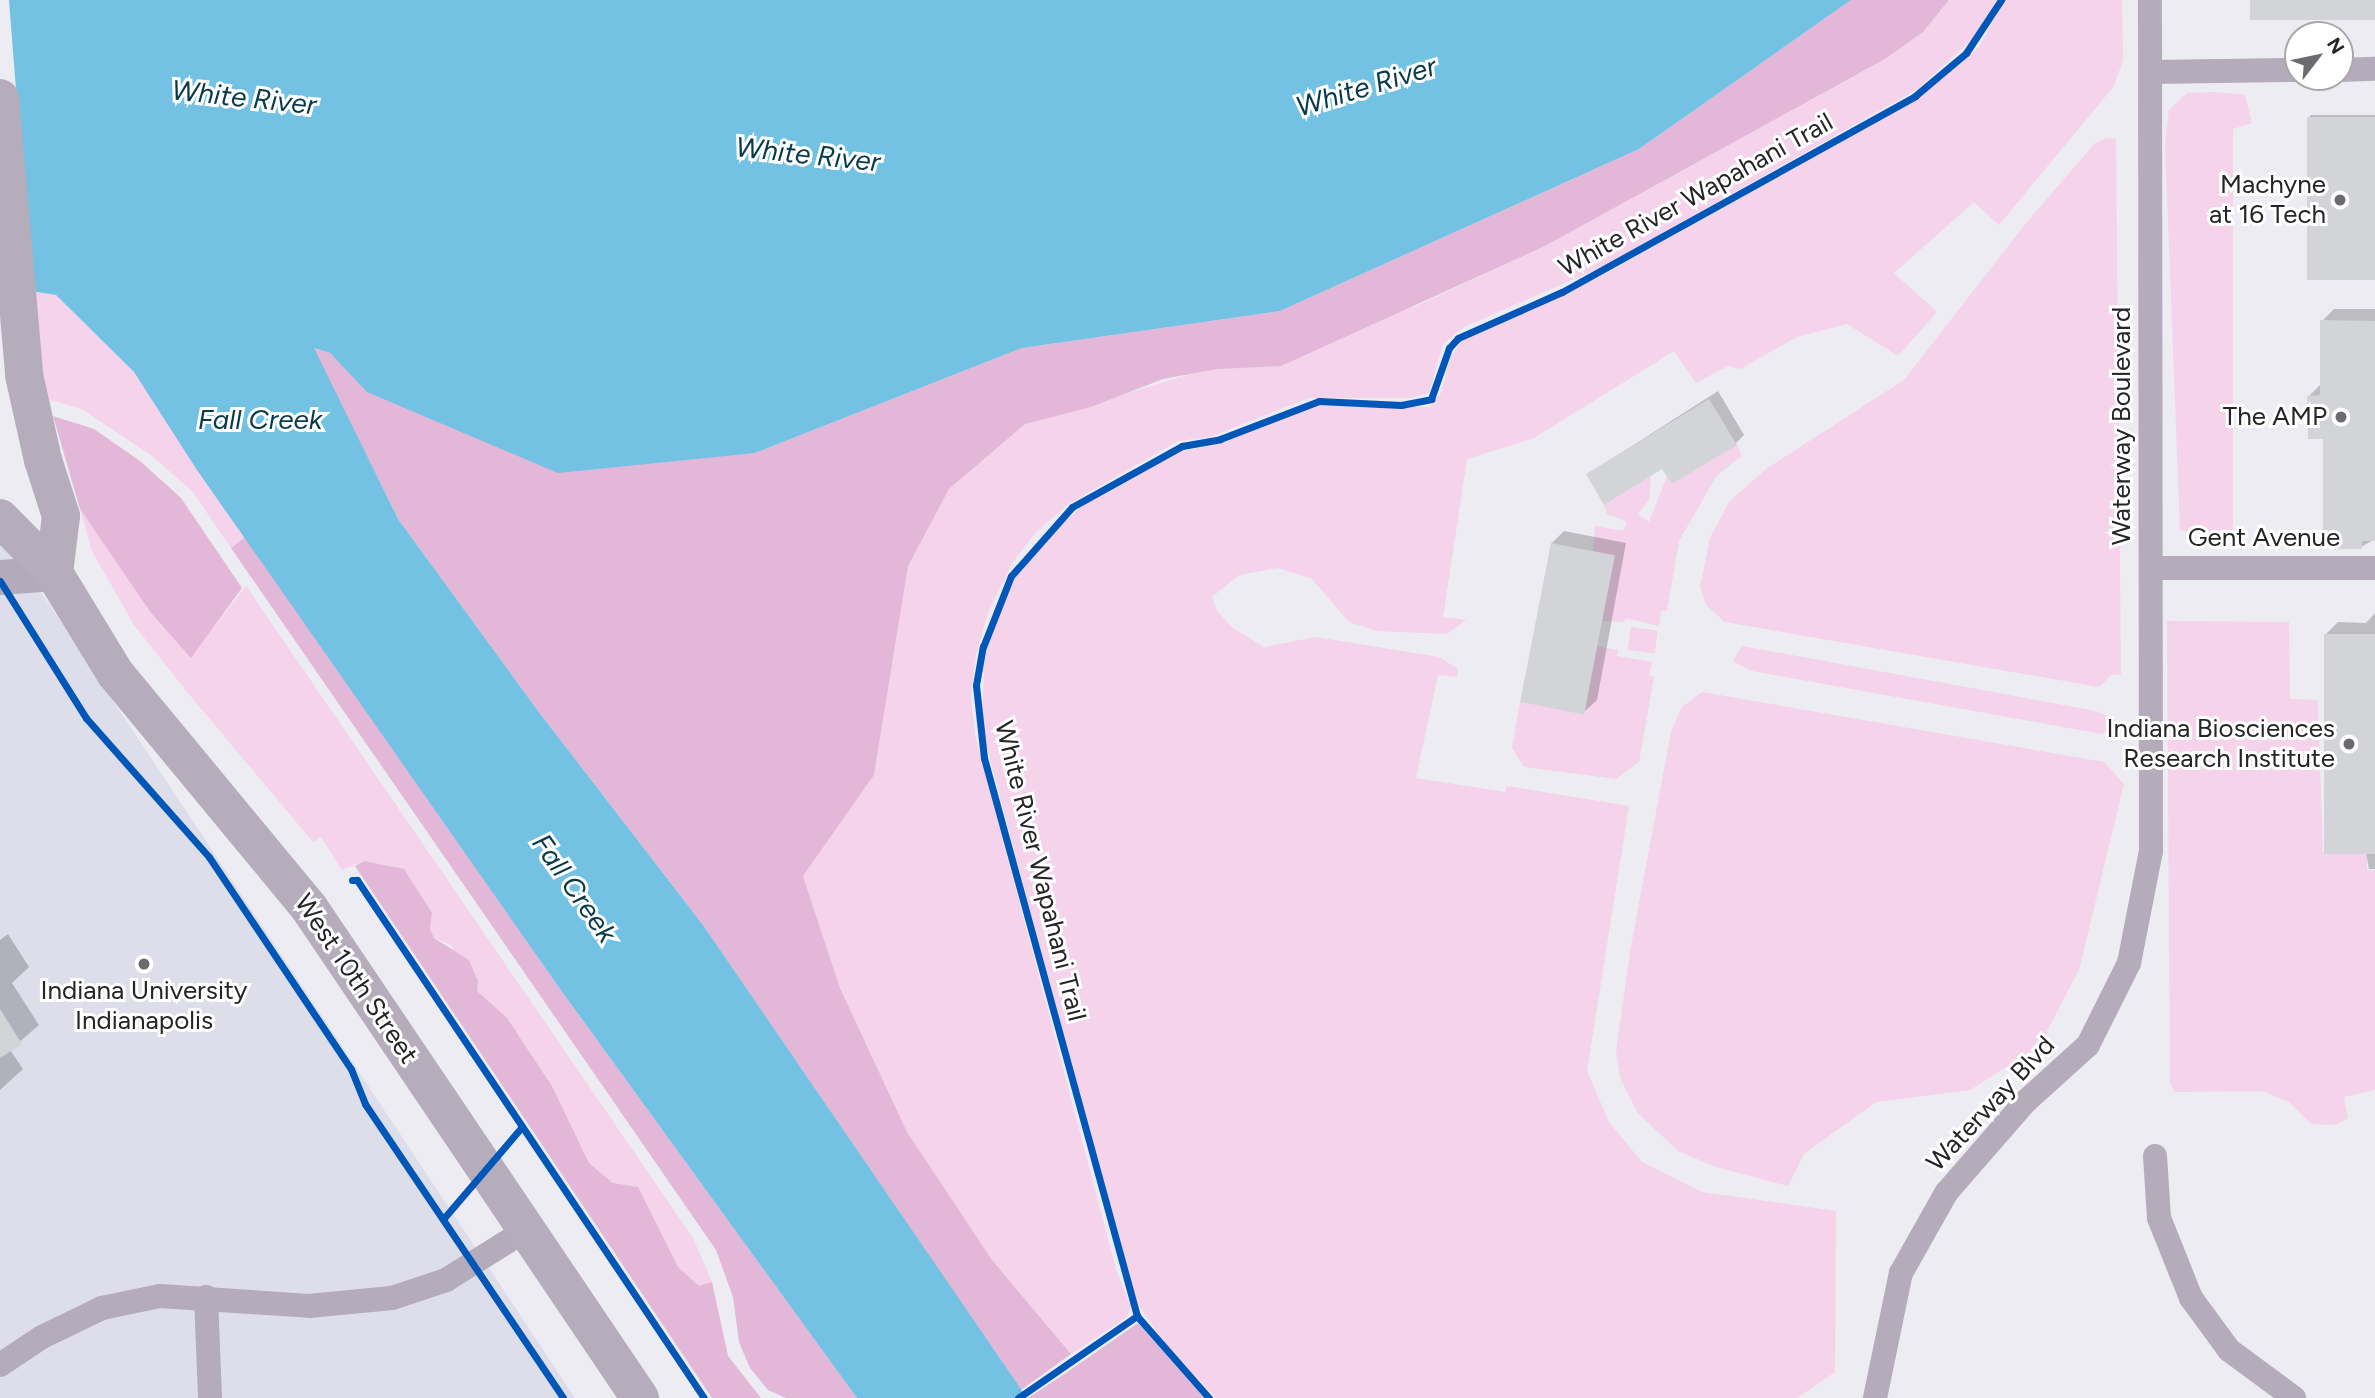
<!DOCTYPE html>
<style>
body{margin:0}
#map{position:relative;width:2375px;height:1398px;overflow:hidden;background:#ececf2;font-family:Figtree,sans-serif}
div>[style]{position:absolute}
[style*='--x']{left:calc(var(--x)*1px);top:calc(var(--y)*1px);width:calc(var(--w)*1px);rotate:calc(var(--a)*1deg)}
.built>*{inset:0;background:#dddeea}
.green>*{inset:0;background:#f4d3eb;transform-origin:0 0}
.forest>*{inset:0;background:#e3b7d7}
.water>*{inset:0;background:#73c2e3}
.pier>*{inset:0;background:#ececf2}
.shadow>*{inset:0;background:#0003}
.building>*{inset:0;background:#d3d4d8;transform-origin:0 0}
.street>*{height:24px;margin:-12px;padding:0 12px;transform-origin:12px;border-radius:12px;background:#b4abbb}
.secondary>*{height:35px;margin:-17.5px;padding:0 17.5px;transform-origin:17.5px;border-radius:17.5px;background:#b3abba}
.primary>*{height:38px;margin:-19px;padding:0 19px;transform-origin:19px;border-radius:19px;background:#b5adbc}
.cycleway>*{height:7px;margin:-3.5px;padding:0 3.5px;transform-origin:3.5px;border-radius:3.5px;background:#0057b8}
.dots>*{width:19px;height:19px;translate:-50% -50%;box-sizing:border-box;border:4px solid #fff;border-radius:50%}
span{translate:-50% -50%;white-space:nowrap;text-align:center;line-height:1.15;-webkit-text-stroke:6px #fff;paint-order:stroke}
.poi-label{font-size:26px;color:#252528}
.right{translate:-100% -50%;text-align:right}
.street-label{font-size:26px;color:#252528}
.water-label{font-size:28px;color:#083a4c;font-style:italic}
.north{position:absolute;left:2284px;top:21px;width:70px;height:70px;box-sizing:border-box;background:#fff;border:2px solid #a8a8a9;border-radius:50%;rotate:58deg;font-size:19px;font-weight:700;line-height:28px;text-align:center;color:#252528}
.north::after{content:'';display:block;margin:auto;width:24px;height:32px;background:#6b6b6f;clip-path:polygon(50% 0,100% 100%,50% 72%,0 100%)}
</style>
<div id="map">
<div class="built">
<div style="clip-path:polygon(0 530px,575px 1398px,0 1398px)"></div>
</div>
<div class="green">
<div style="clip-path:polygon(1949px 0,1996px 0,1976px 36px,1916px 90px,1604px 266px,1464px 327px,1443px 344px,1429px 393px,1409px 398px,1309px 398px,1210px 437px,1178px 441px,1067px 505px,1035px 533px,1013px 562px,989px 610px,976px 654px,971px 695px,975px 735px,1116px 1269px,1131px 1307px,1126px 1318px,1071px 1354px,992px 1260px,907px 1132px,840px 988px,803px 876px,874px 775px,908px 566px,949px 489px,1025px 424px,1416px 306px,1545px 246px,1885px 59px,1923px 32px)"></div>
<div style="clip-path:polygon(2005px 0,2122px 0,2123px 60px,2114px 86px,1999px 225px,1974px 202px,1894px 273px,1937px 312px,1898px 356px,1847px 324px,1797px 337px,1740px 369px,1728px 366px,1696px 383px,1674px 351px,1534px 438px,1467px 459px,1443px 617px,1466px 620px,1447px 634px,1377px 631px,1349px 622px,1312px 579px,1278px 568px,1239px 575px,1212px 597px,1217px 611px,1233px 628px,1264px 647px,1316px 637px,1439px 657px,1458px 669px,1457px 677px,1438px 675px,1416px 778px,1505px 792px,1507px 786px,1629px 806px,1587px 1071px,1609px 1122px,1642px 1162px,1702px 1192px,1836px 1211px,1835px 1372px,1797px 1398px,1216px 1398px,1168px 1347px,1134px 1299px,988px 752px,982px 724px,984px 663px,992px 629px,1016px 576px,1035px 550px,1086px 502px,1179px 452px,1218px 444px,1314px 405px,1430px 407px,1441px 393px,1450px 358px,1463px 339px,1601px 276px,1917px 99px,1979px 47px)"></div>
<div style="clip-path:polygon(2216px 92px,2245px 95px,2252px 123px,2233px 129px,2233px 532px,2180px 531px,2165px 144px,2169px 110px,2187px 93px)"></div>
<div style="clip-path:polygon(2107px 138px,2116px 139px,2121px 674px,2111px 675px,2099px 687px,1725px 622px,1706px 605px,1700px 587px,1710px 538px,1729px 502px,1766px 469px,1904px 380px,2026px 223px,2095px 143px)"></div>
<div style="clip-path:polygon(31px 291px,56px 295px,134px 372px,245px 537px,231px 548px,192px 491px,152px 456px,82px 409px,44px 398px)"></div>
<div style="clip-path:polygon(1737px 445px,1742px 456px,1717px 475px,1679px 541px,1667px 611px,1661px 611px,1659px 626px,1626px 618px,1623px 622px,1602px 621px,1615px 555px,1593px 551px,1595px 526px,1623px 531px,1627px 522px,1607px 514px,1604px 505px,1651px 476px,1649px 500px,1638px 514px,1649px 522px,1667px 476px,1672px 484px)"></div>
<div style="clip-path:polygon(80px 509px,151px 613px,191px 657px,246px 586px,693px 1238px,712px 1282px,699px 1287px,678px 1267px,638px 1187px,613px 1183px,589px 1163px,552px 1086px,522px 1040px,477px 991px,451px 945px,434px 938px,430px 929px,432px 913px,364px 861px,342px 870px,321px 837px,313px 842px,188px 693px,134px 625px,92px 551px)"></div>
<div style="clip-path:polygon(2167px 621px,2289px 622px,2290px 699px,2318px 700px,2323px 853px,2367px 854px,2367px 870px,2375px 871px,2375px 1090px,2344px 1097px,2348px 1118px,2336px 1125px,2311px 1124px,2289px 1102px,2262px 1091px,2175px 1092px,2170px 1084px)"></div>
<div style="left:1631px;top:627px;width:27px;height:23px;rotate:8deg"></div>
<div style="clip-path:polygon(1597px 646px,1618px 650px,1617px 656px,1652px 662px,1649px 676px,1654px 677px,1639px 762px,1616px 779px,1524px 767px,1512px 748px,1520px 702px,1585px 714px)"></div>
<div style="clip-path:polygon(1742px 646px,2096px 711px,2108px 716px,2110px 727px,2102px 734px,1752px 671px,1733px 661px)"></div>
<div style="clip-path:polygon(1702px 692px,2104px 762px,2124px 784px,2079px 970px,2039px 1046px,1970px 1090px,1876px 1102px,1804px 1154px,1788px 1186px,1716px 1167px,1678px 1151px,1638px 1113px,1620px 1078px,1616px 1051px,1631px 946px,1671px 732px,1682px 707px)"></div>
</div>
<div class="forest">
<div style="clip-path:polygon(1851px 0,1949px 0,1923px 32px,1885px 59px,1545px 246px,1281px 366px,1217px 369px,1163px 379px,1091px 407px,1025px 424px,949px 489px,908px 566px,874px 775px,803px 876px,840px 988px,907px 1132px,992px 1260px,1071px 1354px,1021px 1390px,703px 925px,538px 711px,398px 519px,313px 348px,330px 353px,368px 392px,755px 453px,1022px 348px,1280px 311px,1639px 149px)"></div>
<div style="clip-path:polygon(53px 416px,94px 429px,140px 461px,181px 498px,242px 588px,191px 658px,151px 613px,80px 509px)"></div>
<div style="clip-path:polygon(245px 537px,560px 989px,857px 1398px,786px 1398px,768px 1390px,750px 1368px,739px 1342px,733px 1297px,716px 1250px,231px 548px)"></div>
<div style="clip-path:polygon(364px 861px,404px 869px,432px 913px,430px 929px,434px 938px,469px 960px,478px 981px,477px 991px,507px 1018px,552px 1086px,589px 1163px,613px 1183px,638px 1187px,678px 1267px,699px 1286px,712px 1282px,728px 1356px,761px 1398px,712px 1398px,355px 866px)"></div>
<div style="clip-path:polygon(1138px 1323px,1204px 1398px,1028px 1398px,1066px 1373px)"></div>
</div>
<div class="water">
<div style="clip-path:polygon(0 0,1851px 0,1639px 149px,1280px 311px,1022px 348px,755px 453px,558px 473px,367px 392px,330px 353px,314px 348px,398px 519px,538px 711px,703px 925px,1027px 1398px,857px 1398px,560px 989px,197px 470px,134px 372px,56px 295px,31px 291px)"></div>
</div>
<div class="pier">
<div style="clip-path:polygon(0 0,9px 0,32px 295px,0 291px)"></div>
</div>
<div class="shadow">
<div style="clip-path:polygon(2311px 115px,2375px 115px,2375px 278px,2308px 118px)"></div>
<div style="clip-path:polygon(2334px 309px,2375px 309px,2375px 539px,2361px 547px,2309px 396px,2322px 383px,2322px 321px)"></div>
<div style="clip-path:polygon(1718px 391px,1744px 435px,1736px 443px,1663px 467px,1588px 474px)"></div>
<div style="clip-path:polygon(1564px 531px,1626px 543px,1597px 700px,1584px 712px,1552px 543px)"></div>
<div style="clip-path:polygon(2375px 613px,2375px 869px,2369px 869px,2326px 634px,2338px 622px,2366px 623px)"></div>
<div style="clip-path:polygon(8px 934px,29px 967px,12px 983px,39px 1025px,10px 1050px,23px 1069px,0 1090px,0 940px)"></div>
</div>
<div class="building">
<div style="left:2250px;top:0;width:125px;height:20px"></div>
<div style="left:2307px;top:117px;width:68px;height:163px"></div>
<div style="clip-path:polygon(2320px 320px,2375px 321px,2375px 541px,2362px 541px,2362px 549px,2332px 549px,2332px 534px,2323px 533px,2323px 439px,2308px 439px,2307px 396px,2320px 395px)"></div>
<div style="clip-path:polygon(1709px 399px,1737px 445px,1672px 484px,1662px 469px,1604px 505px,1586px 474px)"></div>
<div style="left:1551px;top:543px;width:65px;height:162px;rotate:11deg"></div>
<div style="left:2324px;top:634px;width:51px;height:220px"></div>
<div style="clip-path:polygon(0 1009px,22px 1044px,0 1058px)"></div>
</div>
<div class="street">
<div style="--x:2340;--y:70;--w:35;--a:-2"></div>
<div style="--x:2151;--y:72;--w:147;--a:-0.8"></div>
<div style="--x:2152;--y:568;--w:223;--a:0"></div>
<div style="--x:2155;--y:1156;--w:62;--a:86.3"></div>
<div style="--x:2159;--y:1218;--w:86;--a:68.2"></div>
<div style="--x:2191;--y:1298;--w:64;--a:53.8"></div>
<div style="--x:2229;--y:1350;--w:81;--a:36.4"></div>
<div style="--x:206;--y:1297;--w:101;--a:87.7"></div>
<div style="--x:0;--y:1365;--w:50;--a:-33.7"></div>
<div style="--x:42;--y:1337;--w:67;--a:-25.8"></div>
<div style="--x:102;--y:1308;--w:59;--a:-11.7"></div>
<div style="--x:160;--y:1296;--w:149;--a:3.8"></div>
<div style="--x:309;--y:1306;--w:83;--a:-5.5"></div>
<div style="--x:392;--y:1298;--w:57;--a:-18.4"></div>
<div style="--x:446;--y:1280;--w:94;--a:-32"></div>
<div style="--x:1875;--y:1398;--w:128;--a:-78.3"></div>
<div style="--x:1901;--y:1273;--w:92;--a:-60.6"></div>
<div style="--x:1946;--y:1193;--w:121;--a:-49"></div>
<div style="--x:2025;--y:1102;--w:85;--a:-42.1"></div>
<div style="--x:2088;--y:1045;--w:92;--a:-63.4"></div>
<div style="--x:2129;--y:963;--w:114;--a:-78.9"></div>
<div style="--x:2151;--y:851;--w:851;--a:-90.07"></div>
</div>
<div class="secondary">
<div style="--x:0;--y:577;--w:54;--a:-4.2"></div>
</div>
<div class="primary">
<div style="--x:0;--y:98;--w:278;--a:85"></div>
<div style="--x:24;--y:375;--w:87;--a:77.4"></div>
<div style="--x:43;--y:460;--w:59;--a:72.2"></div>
<div style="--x:61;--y:516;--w:57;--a:97"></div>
<div style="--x:0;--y:518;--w:77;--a:45.5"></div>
<div style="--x:54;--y:573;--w:117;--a:58.6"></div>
<div style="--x:115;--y:673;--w:306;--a:50.4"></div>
<div style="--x:310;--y:909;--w:590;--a:55.99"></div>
</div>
<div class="cycleway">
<div style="--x:0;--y:581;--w:162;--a:57.9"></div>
<div style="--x:86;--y:718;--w:186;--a:48.5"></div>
<div style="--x:209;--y:857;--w:255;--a:56.2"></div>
<div style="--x:351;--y:1069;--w:38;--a:68"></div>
<div style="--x:365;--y:1104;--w:354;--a:56"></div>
<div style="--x:352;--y:880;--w:5;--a:0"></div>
<div style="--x:357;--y:880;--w:623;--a:56.18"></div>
<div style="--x:444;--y:1218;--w:118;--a:-49.5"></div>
<div style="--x:1018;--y:1398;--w:145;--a:-34.6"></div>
<div style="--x:1209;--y:1398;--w:109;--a:-131.3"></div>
<div style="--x:1137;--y:1316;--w:579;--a:-105.33"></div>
<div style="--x:984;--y:758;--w:73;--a:-96.3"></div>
<div style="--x:976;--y:685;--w:39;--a:-80"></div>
<div style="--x:983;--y:647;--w:76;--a:-68.5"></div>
<div style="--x:1011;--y:576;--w:92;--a:-48.5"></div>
<div style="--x:1072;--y:507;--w:126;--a:-29"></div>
<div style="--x:1182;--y:446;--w:39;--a:-10"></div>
<div style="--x:1220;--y:439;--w:106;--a:-21"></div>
<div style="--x:1319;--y:401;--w:82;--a:2.8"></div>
<div style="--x:1401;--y:405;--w:31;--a:-11"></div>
<div style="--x:1431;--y:399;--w:54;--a:-70.6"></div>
<div style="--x:1449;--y:348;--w:13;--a:-48"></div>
<div style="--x:1458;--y:338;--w:114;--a:-23.9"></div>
<div style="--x:1562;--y:292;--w:404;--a:-29"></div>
<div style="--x:1915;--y:96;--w:67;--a:-40.1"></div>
<div style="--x:1966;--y:53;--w:64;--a:-56.6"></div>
</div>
<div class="dots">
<div style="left:2340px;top:200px;background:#6b6b6f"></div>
<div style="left:2341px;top:417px;background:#6b6b6f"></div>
<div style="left:2349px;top:744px;background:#6b6b6f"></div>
<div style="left:144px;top:964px;background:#6b6b6f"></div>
</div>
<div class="poi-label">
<span class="right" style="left:2326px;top:200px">Machyne<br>at 16 Tech</span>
<span class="right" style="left:2327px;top:417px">The AMP</span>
<span class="right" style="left:2335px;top:744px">Indiana Biosciences<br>Research Institute</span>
<span style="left:144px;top:1006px">Indiana University<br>Indianapolis</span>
</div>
<div class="street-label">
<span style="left:1696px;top:195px;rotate:-29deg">White River Wapahani Trail</span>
<span style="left:2122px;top:426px;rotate:-90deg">Waterway Boulevard</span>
<span style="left:2264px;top:538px">Gent Avenue</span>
<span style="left:1040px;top:871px;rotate:76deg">White River Wapahani Trail</span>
<span style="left:356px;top:979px;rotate:56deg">West 10th Street</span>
<span style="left:1991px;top:1104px;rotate:-47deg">Waterway Blvd</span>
</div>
<div class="water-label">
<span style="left:1366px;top:86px;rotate:-17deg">White River</span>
<span style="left:244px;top:97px;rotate:6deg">White River</span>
<span style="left:808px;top:154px;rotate:6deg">White River</span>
<span style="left:260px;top:419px">Fall Creek</span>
<span style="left:575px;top:888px;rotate:55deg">Fall Creek</span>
</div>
<div class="north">N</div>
</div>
